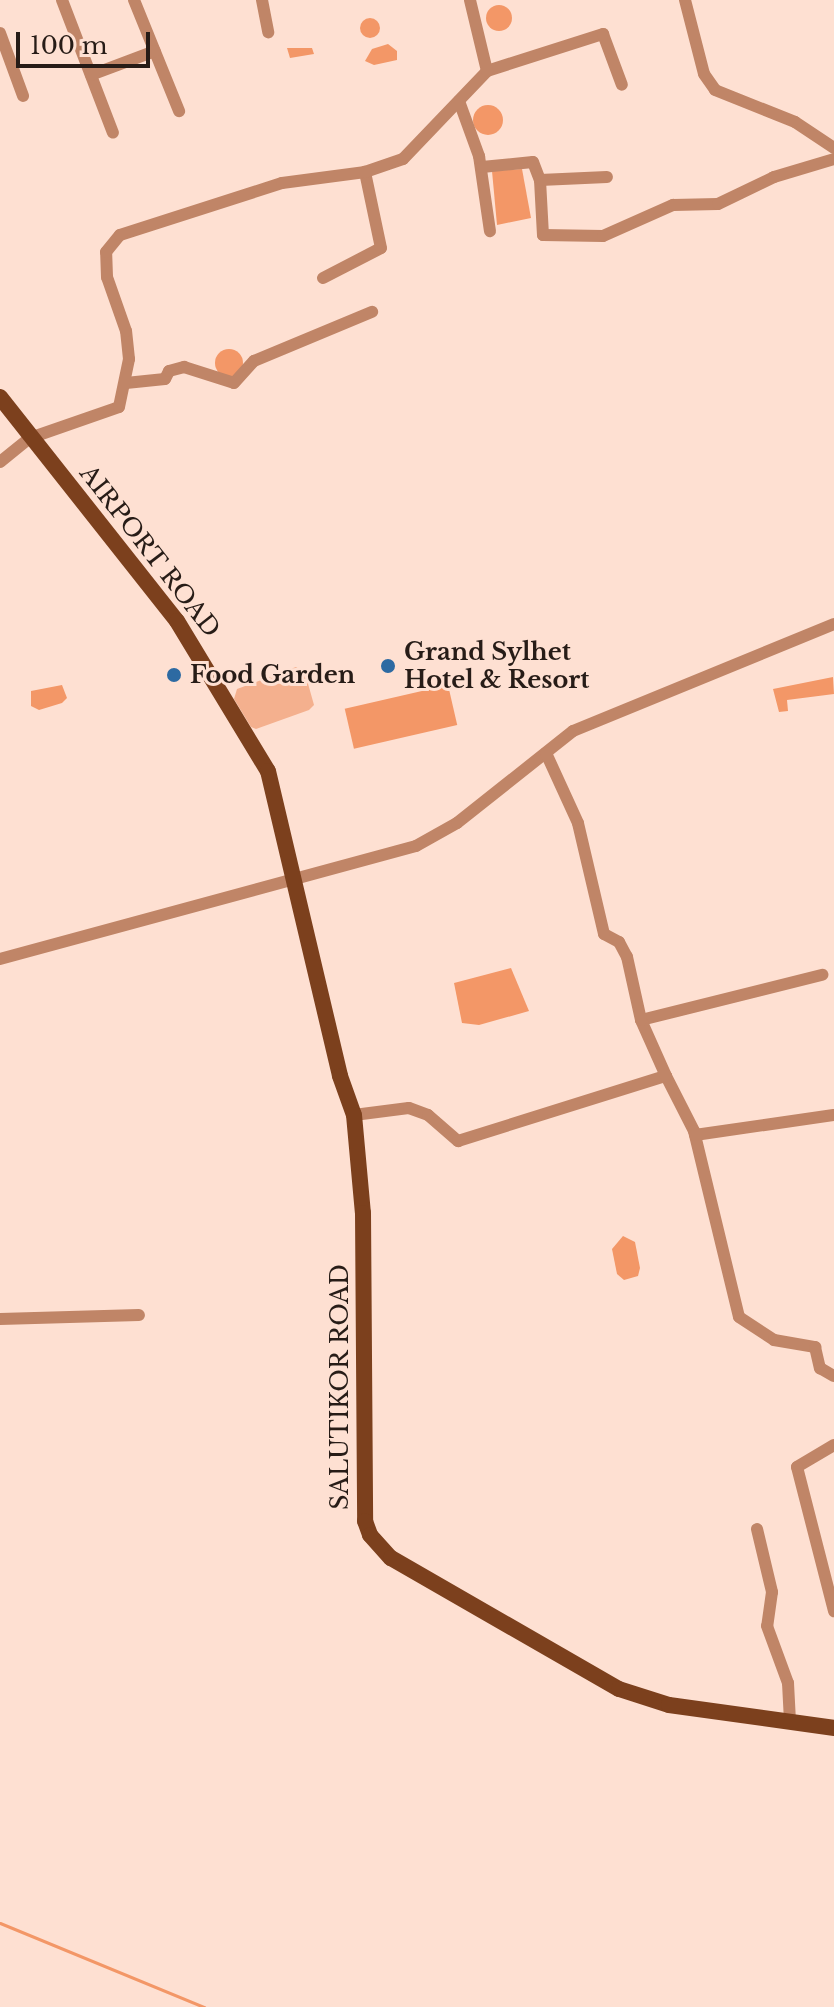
<!DOCTYPE html>
<style>
body{margin:0}
#map{position:relative;width:834px;height:2007px;overflow:hidden;background:#fee0d2;font-family:"Libre Baskerville",serif}
div>[style]{position:absolute}
[style*='--x']{left:calc(var(--x)*1px);top:calc(var(--y)*1px);width:calc(var(--w)*1px);rotate:calc(var(--a)*1deg)}
.green>*{inset:0;background:#f4b08e}
.water>*{inset:0;background:#f39767;transform-origin:0 0}
.round{border-radius:50%}
.stream>*{height:3px;margin:-1.5px;padding:0 1.5px;transform-origin:1.5px;border-radius:1.5px;background:#f39767}
.minor>*{height:12px;margin:-6px;padding:0 6px;transform-origin:6px;border-radius:6px;background:#c08567}
.major>*{height:16px;margin:-8px;padding:0 8px;transform-origin:8px;border-radius:8px;background:#7c401d}
.dots>*{width:22px;height:22px;translate:-50% -50%;box-sizing:border-box;border:4px solid #fee0d2;border-radius:50%}
span{translate:-50% -50%;white-space:nowrap;text-align:center;line-height:1.15;-webkit-text-stroke:6px #fee0d2;paint-order:stroke}
.street-label{font-size:24px;color:#271c17}
.poi-label{font-size:24px;color:#271c17;font-weight:700}
.left{translate:0 -50%;text-align:left}
.scale{position:absolute;left:16px;top:32px;width:134px;height:36px;box-sizing:border-box;border:4px solid #271c17;border-top:0;padding-left:10px;font-size:24px;line-height:28px;white-space:nowrap;color:#271c17;-webkit-text-stroke:6px #fee0d2;paint-order:stroke}
</style>
<div id="map">
<div class="green">
<div style="clip-path:polygon(296px 667px,305px 673px,314px 705px,309px 710px,256px 729px,251px 727px,234px 699px,237px 689px)"></div>
</div>
<div class="water">
<div class="round" style="left:486px;top:5px;width:26px;height:26px"></div>
<div class="round" style="left:360px;top:18px;width:20px;height:20px"></div>
<div style="clip-path:polygon(388px 44px,397px 51px,397px 60px,374px 65px,365px 61px,372px 49px)"></div>
<div style="clip-path:polygon(287px 48px,312px 48px,314px 54px,290px 58px)"></div>
<div class="round" style="left:473px;top:105px;width:30px;height:30px"></div>
<div style="clip-path:polygon(522px 169px,531px 218px,497px 225px,492px 171px)"></div>
<div class="round" style="left:215px;top:349px;width:28px;height:28px"></div>
<div style="clip-path:polygon(833px 677px,834px 694px,787px 700px,788px 711px,779px 712px,773px 689px)"></div>
<div style="clip-path:polygon(62px 685px,67px 698px,62px 703px,39px 710px,31px 706px,31px 691px)"></div>
<div style="left:448px;top:685px;width:41px;height:106px;rotate:77deg"></div>
<div style="clip-path:polygon(511px 968px,529px 1011px,479px 1025px,462px 1023px,454px 983px)"></div>
<div style="clip-path:polygon(623px 1236px,635px 1242px,640px 1268px,638px 1276px,624px 1280px,617px 1274px,612px 1249px)"></div>
</div>
<div class="stream">
<div style="--x:0;--y:1923;--w:221;--a:22.4"></div>
</div>
<div class="minor">
<div style="--x:62;--y:0;--w:142;--a:69"></div>
<div style="--x:134;--y:0;--w:120;--a:67.9"></div>
<div style="--x:262;--y:0;--w:33;--a:79"></div>
<div style="--x:685;--y:0;--w:76;--a:75.6"></div>
<div style="--x:704;--y:74;--w:19;--a:55"></div>
<div style="--x:715;--y:90;--w:86;--a:21.8"></div>
<div style="--x:795;--y:122;--w:47;--a:33.7"></div>
<div style="--x:0;--y:33;--w:67;--a:69.9"></div>
<div style="--x:487;--y:71;--w:122;--a:-17.7"></div>
<div style="--x:603;--y:34;--w:54;--a:69.6"></div>
<div style="--x:91;--y:75;--w:68;--a:-20.6"></div>
<div style="--x:459;--y:101;--w:59;--a:70"></div>
<div style="--x:479;--y:156;--w:76;--a:81.7"></div>
<div style="--x:482;--y:167;--w:51;--a:-5.6"></div>
<div style="--x:533;--y:162;--w:19;--a:69"></div>
<div style="--x:540;--y:180;--w:55;--a:86.9"></div>
<div style="--x:543;--y:235;--w:60;--a:1"></div>
<div style="--x:603;--y:236;--w:77;--a:-23.9"></div>
<div style="--x:673;--y:205;--w:45;--a:-1.3"></div>
<div style="--x:718;--y:204;--w:62;--a:-25.7"></div>
<div style="--x:774;--y:177;--w:63;--a:-16.7"></div>
<div style="--x:540;--y:180;--w:67;--a:-2.6"></div>
<div style="--x:323;--y:278;--w:65;--a:-27.3"></div>
<div style="--x:381;--y:248;--w:78;--a:-101.9"></div>
<div style="--x:126;--y:383;--w:39;--a:-6"></div>
<div style="--x:165;--y:379;--w:9;--a:-63"></div>
<div style="--x:169;--y:371;--w:16;--a:-15"></div>
<div style="--x:184;--y:367;--w:52;--a:17.7"></div>
<div style="--x:234;--y:383;--w:30;--a:-48"></div>
<div style="--x:254;--y:361;--w:128;--a:-22.6"></div>
<div style="--x:0;--y:462;--w:38;--a:-39"></div>
<div style="--x:30;--y:438;--w:94;--a:-19.2"></div>
<div style="--x:119;--y:407;--w:49;--a:-78.2"></div>
<div style="--x:129;--y:359;--w:28;--a:-96"></div>
<div style="--x:126;--y:331;--w:57;--a:-109.4"></div>
<div style="--x:107;--y:277;--w:25;--a:-92"></div>
<div style="--x:106;--y:252;--w:22;--a:-51"></div>
<div style="--x:120;--y:235;--w:170;--a:-17.8"></div>
<div style="--x:282;--y:183;--w:84;--a:-7.5"></div>
<div style="--x:365;--y:172;--w:40;--a:-18.9"></div>
<div style="--x:403;--y:159;--w:122;--a:-46.3"></div>
<div style="--x:487;--y:71;--w:73;--a:-103.5"></div>
<div style="--x:0;--y:959;--w:431;--a:-15.2"></div>
<div style="--x:416;--y:846;--w:47;--a:-29.3"></div>
<div style="--x:457;--y:823;--w:148;--a:-38.4"></div>
<div style="--x:573;--y:731;--w:282;--a:-22.3"></div>
<div style="--x:641;--y:1020;--w:187;--a:-14"></div>
<div style="--x:666;--y:1076;--w:62;--a:63"></div>
<div style="--x:694;--y:1131;--w:191;--a:76.4"></div>
<div style="--x:739;--y:1317;--w:42;--a:33.3"></div>
<div style="--x:774;--y:1340;--w:42;--a:9.7"></div>
<div style="--x:815;--y:1347;--w:22;--a:77"></div>
<div style="--x:820;--y:1368;--w:16;--a:30"></div>
<div style="--x:354;--y:1115;--w:55;--a:-7.3"></div>
<div style="--x:409;--y:1108;--w:20;--a:20"></div>
<div style="--x:428;--y:1115;--w:40;--a:41"></div>
<div style="--x:458;--y:1141;--w:218;--a:-17.4"></div>
<div style="--x:666;--y:1076;--w:61;--a:-114.1"></div>
<div style="--x:641;--y:1020;--w:65;--a:-102.5"></div>
<div style="--x:627;--y:957;--w:17;--a:-118"></div>
<div style="--x:619;--y:942;--w:17;--a:-152"></div>
<div style="--x:604;--y:934;--w:114;--a:-103.2"></div>
<div style="--x:578;--y:823;--w:77;--a:-114.6"></div>
<div style="--x:695;--y:1135;--w:140;--a:-8.2"></div>
<div style="--x:0;--y:1319;--w:139;--a:-1.6"></div>
<div style="--x:834;--y:1445;--w:43;--a:149.3"></div>
<div style="--x:797;--y:1467;--w:149;--a:75.6"></div>
<div style="--x:757;--y:1529;--w:65;--a:76.6"></div>
<div style="--x:772;--y:1592;--w:34;--a:98"></div>
<div style="--x:767;--y:1626;--w:61;--a:69.8"></div>
<div style="--x:788;--y:1683;--w:39;--a:87"></div>
</div>
<div class="major">
<div style="--x:0;--y:397;--w:285;--a:51.7"></div>
<div style="--x:177;--y:621;--w:175;--a:58.8"></div>
<div style="--x:268;--y:771;--w:313;--a:76.7"></div>
<div style="--x:340;--y:1076;--w:41;--a:70.3"></div>
<div style="--x:354;--y:1115;--w:98;--a:84.8"></div>
<div style="--x:363;--y:1213;--w:308;--a:89.6"></div>
<div style="--x:365;--y:1521;--w:15;--a:70"></div>
<div style="--x:370;--y:1535;--w:31;--a:48"></div>
<div style="--x:391;--y:1558;--w:263;--a:29.9"></div>
<div style="--x:619;--y:1689;--w:52;--a:17.7"></div>
<div style="--x:669;--y:1705;--w:167;--a:7.9"></div>
</div>
<div class="dots">
<div style="left:388px;top:666px;background:#2d6aa2"></div>
<div style="left:174px;top:675px;background:#2d6aa2"></div>
</div>
<div class="street-label">
<span style="left:150px;top:551px;rotate:52deg">AIRPORT ROAD</span>
<span style="left:340px;top:1387px;rotate:-90deg">SALUTIKOR ROAD</span>
</div>
<div class="poi-label">
<span class="left" style="left:404px;top:666px">Grand Sylhet<br>Hotel &amp; Resort</span>
<span class="left" style="left:190px;top:675px">Food Garden</span>
</div>
<div class="scale">100 m</div>
</div>
